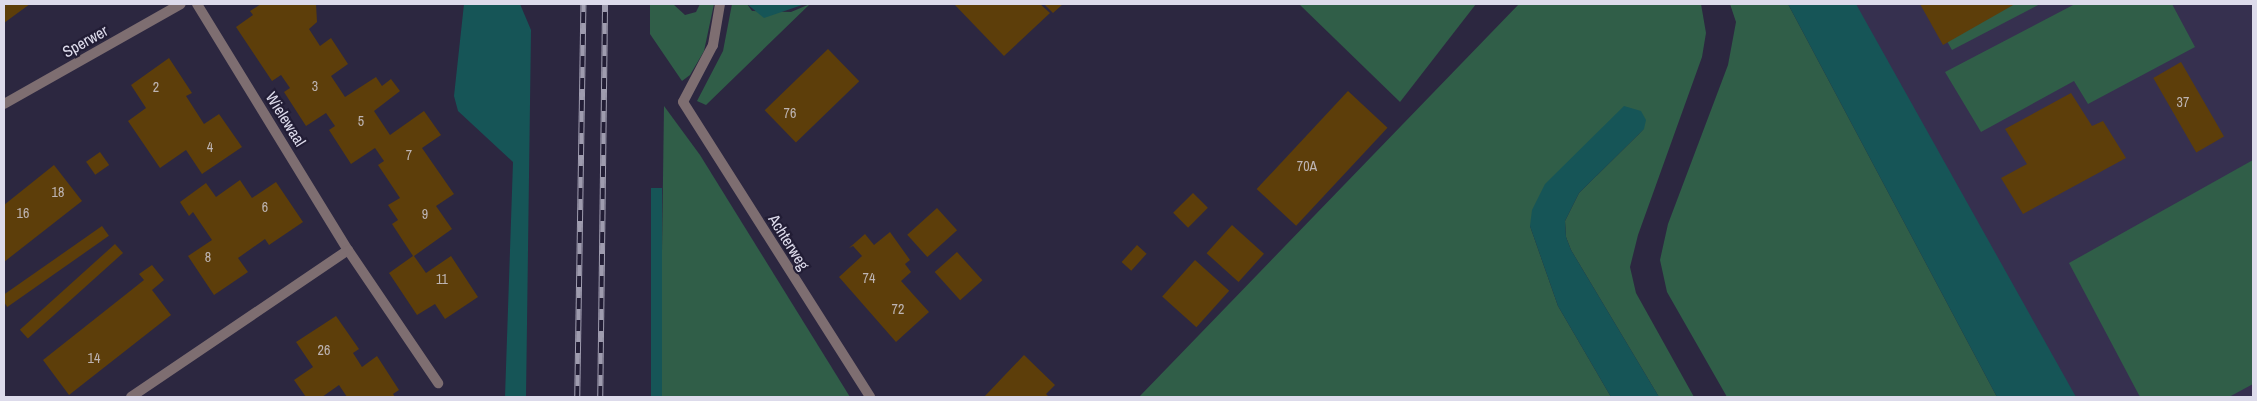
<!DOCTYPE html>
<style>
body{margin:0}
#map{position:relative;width:2257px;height:401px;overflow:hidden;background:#2c2740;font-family:"Archivo Narrow",sans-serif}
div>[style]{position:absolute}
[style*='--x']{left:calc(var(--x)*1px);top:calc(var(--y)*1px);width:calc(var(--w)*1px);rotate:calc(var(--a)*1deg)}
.built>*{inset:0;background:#36304f}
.green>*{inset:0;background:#305e48}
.water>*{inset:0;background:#165557;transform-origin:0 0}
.building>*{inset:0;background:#5d3e0a;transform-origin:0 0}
.minor>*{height:10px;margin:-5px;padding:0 5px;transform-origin:5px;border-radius:5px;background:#7e6e71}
.rail>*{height:5.5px;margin-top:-2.75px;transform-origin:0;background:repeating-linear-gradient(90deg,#221d35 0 11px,#9f9caf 0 22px);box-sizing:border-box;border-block:1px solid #9f9caf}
span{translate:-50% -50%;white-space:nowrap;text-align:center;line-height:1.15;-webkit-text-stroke:4.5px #221d35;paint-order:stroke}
.number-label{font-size:14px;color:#bdb4b3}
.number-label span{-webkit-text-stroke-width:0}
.street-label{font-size:16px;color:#dddbeb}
.frame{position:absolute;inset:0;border:5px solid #dddbeb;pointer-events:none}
</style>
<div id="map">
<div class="built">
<div style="clip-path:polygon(1812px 4px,2253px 4px,2253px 397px,2034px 397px)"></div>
</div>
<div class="green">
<div style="clip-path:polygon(650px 4px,673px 4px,685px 15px,696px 12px,700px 4px,714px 4px,704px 51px,690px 75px,682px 81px,650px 34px)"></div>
<div style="clip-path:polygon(732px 4px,747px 4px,752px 11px,791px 12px,810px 4px,706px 105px,697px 101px,723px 51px)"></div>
<div style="clip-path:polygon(1299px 4px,1476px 4px,1400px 102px)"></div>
<div style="clip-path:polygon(1519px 4px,1701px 4px,1706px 33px,1702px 57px,1638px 235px,1630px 267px,1636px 293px,1694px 397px,1659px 397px,1571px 250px,1566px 237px,1565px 221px,1579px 193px,1644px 129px,1530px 226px,1558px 306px,1611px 397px,1139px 397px)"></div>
<div style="clip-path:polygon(1730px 4px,1788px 4px,1997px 397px,1727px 397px,1667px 292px,1660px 260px,1668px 224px,1728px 65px,1736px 22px)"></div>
<div style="clip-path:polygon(1926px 4px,2040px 4px,1952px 50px)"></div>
<div style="clip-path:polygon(2075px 4px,2172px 4px,2195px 47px,2088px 104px,2074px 81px,1981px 132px,1945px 72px)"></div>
<div style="clip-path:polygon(664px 106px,700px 155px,850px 397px,660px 397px)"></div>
<div style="clip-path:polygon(2253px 160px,2253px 384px,2229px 397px,2140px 397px,2069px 263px)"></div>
</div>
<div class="water">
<div style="clip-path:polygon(464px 4px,520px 4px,531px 30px,526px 397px,505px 397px,513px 162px,458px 111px,454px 96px)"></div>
<div style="clip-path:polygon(747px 4px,805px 4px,764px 18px)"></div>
<div style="clip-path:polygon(1788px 4px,1856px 4px,2076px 397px,1997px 397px)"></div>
<div style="clip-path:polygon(1624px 106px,1641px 111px,1646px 120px,1644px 129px,1579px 193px,1565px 221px,1566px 237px,1571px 250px,1659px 397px,1611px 397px,1558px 306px,1530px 226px,1532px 210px,1545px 184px)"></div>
<div style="left:651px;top:188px;width:11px;height:209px"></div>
</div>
<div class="building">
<div style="clip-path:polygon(4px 4px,30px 4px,4px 23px)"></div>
<div style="clip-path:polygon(261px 4px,316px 4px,317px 22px,309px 29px,320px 46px,331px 38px,348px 64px,331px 76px,345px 97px,376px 77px,382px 86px,391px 79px,400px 91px,374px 111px,390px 135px,424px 111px,441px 135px,422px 148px,454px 194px,436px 206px,452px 229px,414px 256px,426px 273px,451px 256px,478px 297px,445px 319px,435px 304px,417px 315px,389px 273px,413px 256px,392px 224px,398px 220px,388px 205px,400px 198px,378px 165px,384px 161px,375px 148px,351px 164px,329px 130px,335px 126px,326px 113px,306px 126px,284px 92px,290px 88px,281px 75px,272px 81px,236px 27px,253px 15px,250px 11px)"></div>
<div style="clip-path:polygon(954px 4px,1040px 4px,1050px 13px,1004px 56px)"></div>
<div style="clip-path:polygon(1044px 4px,1063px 4px,1053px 13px)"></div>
<div style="clip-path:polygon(1920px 4px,2015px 4px,1943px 45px)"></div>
<div style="left:828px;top:49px;width:45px;height:88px;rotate:46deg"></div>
<div style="clip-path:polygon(169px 58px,192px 93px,186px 96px,204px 124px,219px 114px,242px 147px,202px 174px,186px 150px,160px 168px,128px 121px,146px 108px,131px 85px)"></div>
<div style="left:2181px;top:62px;width:86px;height:32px;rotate:60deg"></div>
<div style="left:1348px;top:91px;width:54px;height:134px;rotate:43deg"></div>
<div style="clip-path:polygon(2071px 93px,2092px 126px,2103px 121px,2126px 158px,2023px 214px,2001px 178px,2027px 164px,2005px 129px)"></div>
<div style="left:100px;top:152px;width:16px;height:17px;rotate:55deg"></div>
<div style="clip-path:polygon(54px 165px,82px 201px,4px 262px,4px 205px)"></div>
<div style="clip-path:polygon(240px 180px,252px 198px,276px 182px,303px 222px,269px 245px,265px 239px,238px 258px,248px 272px,214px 295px,188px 256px,212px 240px,193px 212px,189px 216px,180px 202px,206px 183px,216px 197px)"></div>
<div style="left:1193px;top:193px;width:21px;height:28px;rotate:45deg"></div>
<div style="left:937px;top:208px;width:30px;height:40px;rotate:48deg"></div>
<div style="left:1232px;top:225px;width:43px;height:38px;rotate:42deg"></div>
<div style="left:102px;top:226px;width:12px;height:124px;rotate:55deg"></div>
<div style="clip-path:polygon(890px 232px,910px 260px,905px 264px,911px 272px,901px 281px,929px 312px,896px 342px,839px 277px,862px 256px,853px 246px,849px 248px,865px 234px,874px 245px)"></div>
<div style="left:115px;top:244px;width:12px;height:128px;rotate:48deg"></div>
<div style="left:1137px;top:245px;width:13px;height:23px;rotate:42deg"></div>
<div style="left:957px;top:252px;width:38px;height:30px;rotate:48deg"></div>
<div style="left:1195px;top:260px;width:46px;height:49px;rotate:42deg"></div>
<div style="clip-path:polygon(152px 265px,164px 280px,152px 290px,171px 315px,69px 395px,43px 360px,144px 280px,139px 274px)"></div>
<div style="clip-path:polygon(336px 316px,359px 349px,353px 353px,362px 367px,377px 356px,399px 390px,393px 394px,395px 397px,347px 397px,339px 385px,322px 397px,306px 397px,294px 380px,313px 367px,296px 342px)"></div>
<div style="clip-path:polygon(1024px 355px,1055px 385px,1046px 394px,1049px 397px,984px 397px)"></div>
</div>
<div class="minor">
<div style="--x:197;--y:4;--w:289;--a:58.5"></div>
<div style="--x:348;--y:250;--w:161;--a:55.9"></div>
<div style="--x:720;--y:4;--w:42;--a:99.7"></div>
<div style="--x:713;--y:45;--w:64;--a:117.8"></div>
<div style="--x:683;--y:102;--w:349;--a:57.6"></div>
<div style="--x:4;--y:104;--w:203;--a:-29.5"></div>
<div style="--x:131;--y:397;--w:262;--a:-34.1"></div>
</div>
<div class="rail">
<div style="--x:577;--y:397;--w:393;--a:-89.1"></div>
<div style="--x:600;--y:397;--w:393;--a:-89.3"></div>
</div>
<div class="number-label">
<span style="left:315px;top:86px">3</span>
<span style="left:156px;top:87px">2</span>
<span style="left:2183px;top:102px">37</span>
<span style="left:790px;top:113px">76</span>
<span style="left:361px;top:121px">5</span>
<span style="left:210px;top:147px">4</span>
<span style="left:409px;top:155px">7</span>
<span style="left:1307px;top:166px">70A</span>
<span style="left:58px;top:192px">18</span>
<span style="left:265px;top:207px">6</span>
<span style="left:23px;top:213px">16</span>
<span style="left:425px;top:214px">9</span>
<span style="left:208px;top:257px">8</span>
<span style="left:869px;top:278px">74</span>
<span style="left:442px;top:279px">11</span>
<span style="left:898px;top:309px">72</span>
<span style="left:324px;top:350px">26</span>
<span style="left:94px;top:358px">14</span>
</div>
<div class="street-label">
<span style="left:85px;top:41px;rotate:-29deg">Sperwer</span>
<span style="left:286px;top:119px;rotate:58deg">Wielewaal</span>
<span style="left:789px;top:242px;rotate:58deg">Achterweg</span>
</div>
<div class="frame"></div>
</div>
